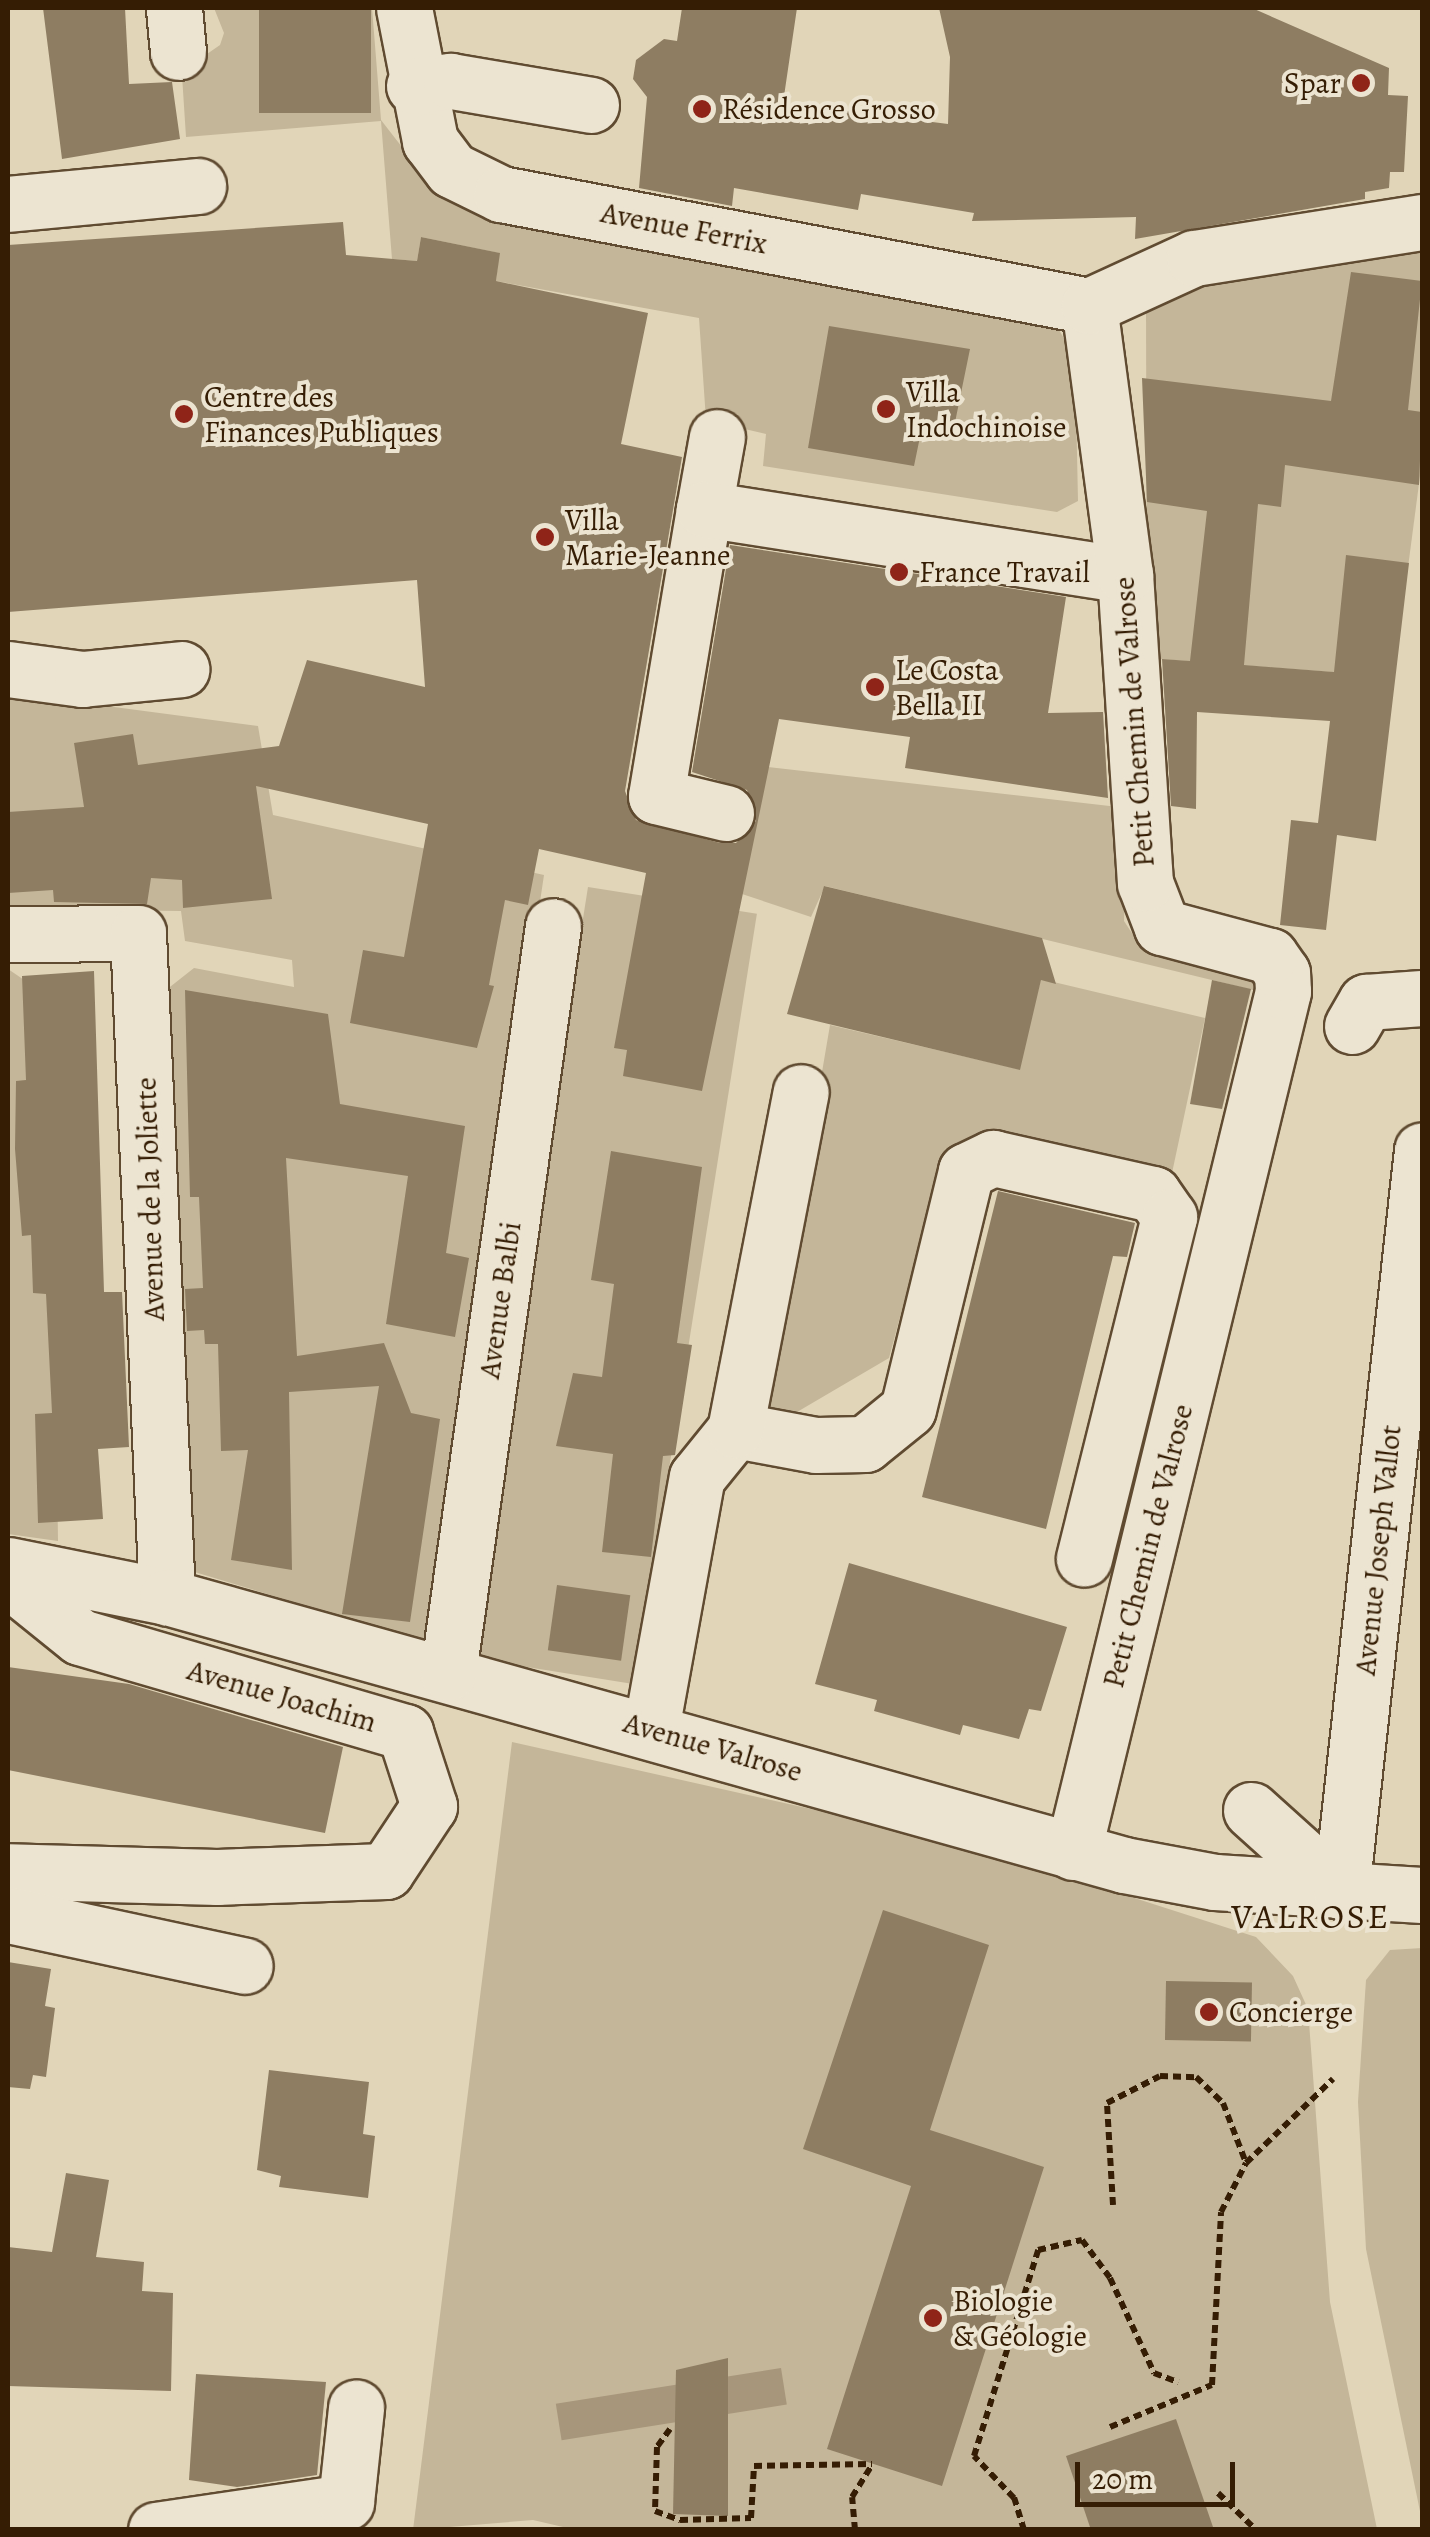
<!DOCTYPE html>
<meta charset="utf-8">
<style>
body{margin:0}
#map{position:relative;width:1430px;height:2537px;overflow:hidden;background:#e1d5b8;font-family:Alegreya,serif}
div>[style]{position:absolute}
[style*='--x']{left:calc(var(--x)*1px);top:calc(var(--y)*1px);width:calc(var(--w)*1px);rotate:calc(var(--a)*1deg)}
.green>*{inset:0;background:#c4b699;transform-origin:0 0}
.water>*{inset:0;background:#a7967b;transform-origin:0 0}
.building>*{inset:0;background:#8e7d62;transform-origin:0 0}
.path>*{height:6px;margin-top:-3px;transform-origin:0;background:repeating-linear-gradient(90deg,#351d04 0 8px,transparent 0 13px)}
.roads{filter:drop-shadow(2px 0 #604b31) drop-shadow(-2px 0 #604b31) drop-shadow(0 2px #604b31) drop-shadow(0 -2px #604b31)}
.minor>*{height:55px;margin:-27.5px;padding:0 27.5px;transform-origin:27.5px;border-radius:27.5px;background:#ece4d1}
.dots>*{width:28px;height:28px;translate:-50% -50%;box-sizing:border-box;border:5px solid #ece4d1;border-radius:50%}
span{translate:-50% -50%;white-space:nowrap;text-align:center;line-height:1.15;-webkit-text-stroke:8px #ece4d1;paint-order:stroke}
.poi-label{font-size:30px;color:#351d04}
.right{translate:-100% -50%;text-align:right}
.left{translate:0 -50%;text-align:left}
.street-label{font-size:30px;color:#351d04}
.quarter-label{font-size:35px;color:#351d04;letter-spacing:2.5px}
.frame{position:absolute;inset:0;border:10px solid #351d04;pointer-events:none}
.scale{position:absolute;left:1075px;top:2462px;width:160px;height:45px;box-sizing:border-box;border:5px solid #351d04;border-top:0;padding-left:12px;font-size:30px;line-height:35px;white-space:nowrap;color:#351d04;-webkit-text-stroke:8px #ece4d1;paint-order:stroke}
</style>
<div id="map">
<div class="green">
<div style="clip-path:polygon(214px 8px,372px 8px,381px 120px,412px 160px,1040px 315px,1058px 328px,1075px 358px,1078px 501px,1057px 512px,763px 466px,766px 434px,706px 420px,699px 318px,496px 281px,499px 253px,421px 237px,417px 261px,392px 259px,381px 121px,186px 137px,181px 60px,194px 63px,220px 45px,224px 33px)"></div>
<div style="clip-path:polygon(1422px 239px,1422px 461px,1395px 666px,1345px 673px,1147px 658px,1146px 310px,1215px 281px)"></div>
<div style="clip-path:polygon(8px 693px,258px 726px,273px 815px,544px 875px,429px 1643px,178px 1567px,161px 994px,194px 968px,294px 987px,292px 960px,185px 941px,181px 911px,8px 909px)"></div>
<div style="clip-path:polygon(768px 767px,1127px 808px,1124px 921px,1143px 950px,1253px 974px,1253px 990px,825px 886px,811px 917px,742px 894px)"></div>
<div style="left:588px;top:887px;width:171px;height:780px;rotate:9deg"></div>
<div style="clip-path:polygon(8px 969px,30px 984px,55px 1308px,58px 1541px,8px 1534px)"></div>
<div style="clip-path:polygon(1041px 979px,1205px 1018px,1172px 1173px,985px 1130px,945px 1149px,889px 1358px,780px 1422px,765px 1408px,830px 1025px,1018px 1069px)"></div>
<div style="clip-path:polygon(512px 1742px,963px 1843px,1256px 1937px,1293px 1976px,1308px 2009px,1330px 2302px,1377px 2529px,576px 2530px,533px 2520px,413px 2530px)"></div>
<div style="clip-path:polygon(1422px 1948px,1422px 2521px,1366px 2249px,1358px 2102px,1366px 1980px,1390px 1950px)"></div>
</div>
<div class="water">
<div style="left:781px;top:2368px;width:37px;height:228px;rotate:81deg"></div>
</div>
<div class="building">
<div style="clip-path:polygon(43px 8px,125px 8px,129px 84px,172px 82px,180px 139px,62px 159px)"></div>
<div style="left:259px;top:8px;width:112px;height:105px"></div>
<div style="clip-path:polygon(682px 8px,797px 8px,783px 103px,948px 124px,950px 57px,939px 8px,1252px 8px,1389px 68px,1388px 95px,1408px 96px,1404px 172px,1390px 172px,1389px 188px,1365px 192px,1365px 199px,1135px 239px,1136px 217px,972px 221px,974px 213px,861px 194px,858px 210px,734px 188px,732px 206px,639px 188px,647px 97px,633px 79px,636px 60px,664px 39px,677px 41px)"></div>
<div style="clip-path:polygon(343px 222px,346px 255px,417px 261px,421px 237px,500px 253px,496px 281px,648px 313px,621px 444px,682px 457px,625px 791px,636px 820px,720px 843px,736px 843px,756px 821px,747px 790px,692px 772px,730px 545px,1066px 597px,1048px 713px,1103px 712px,1108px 798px,905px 768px,910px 737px,779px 719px,702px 1091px,623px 1076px,627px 1050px,614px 1048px,646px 873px,539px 849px,528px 905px,505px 900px,489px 985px,494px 986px,477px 1048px,350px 1023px,363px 950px,404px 957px,428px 824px,256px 786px,272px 899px,183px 908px,182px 880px,151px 878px,147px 904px,54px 902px,53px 890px,8px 893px,8px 812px,84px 807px,74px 743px,133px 734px,138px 765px,279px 746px,307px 660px,425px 687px,417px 580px,8px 612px,8px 245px)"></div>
<div style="clip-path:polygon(1351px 272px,1422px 281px,1408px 410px,1422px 412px,1419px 485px,1285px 465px,1281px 507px,1258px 504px,1244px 665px,1334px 672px,1346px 555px,1409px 563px,1376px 841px,1337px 835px,1326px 930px,1280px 925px,1291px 820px,1318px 823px,1330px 721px,1197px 712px,1196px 809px,1171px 806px,1162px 659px,1190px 661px,1207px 511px,1147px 502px,1142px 378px,1331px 401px)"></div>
<div style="clip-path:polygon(829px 326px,970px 349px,952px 437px,921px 432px,914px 466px,808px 448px)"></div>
<div style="clip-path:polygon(824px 886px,1042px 938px,1056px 984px,1041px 980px,1020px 1070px,787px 1014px)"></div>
<div style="clip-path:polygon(94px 971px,104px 1292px,122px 1292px,129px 1447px,98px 1449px,103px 1519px,38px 1523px,35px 1414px,52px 1413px,46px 1294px,33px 1293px,31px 1235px,22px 1236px,15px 1149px,16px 1081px,26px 1080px,22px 976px)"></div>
<div style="clip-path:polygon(1212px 980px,1251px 989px,1222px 1109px,1190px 1104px)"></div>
<div style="clip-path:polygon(185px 990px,328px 1014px,340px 1104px,465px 1126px,446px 1253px,469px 1258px,455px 1337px,386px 1324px,408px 1176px,286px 1158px,297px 1356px,384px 1343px,411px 1413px,440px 1419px,410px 1622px,342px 1614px,379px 1386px,289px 1392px,292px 1570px,231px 1560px,248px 1450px,221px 1451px,218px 1344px,205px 1344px,204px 1330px,187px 1331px,185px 1289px,203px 1288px,199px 1197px,190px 1197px)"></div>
<div style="clip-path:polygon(611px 1151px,702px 1167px,677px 1343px,692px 1345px,675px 1455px,663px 1456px,651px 1557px,602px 1552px,613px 1454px,556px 1446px,573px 1373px,602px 1377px,614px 1284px,591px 1280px)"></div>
<div style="clip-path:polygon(998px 1191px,1135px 1223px,1127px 1257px,1113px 1256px,1046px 1529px,922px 1497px)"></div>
<div style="clip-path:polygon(849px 1563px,1067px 1627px,1041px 1711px,1029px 1709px,1019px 1739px,963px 1725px,960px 1735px,874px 1711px,877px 1700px,815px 1684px)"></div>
<div style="left:557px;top:1585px;width:74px;height:66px;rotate:8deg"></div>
<div style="clip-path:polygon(8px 1667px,129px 1684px,343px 1747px,325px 1833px,8px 1770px)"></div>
<div style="clip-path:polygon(883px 1910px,989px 1945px,930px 2130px,1044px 2167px,942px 2486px,827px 2449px,911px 2186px,803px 2149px)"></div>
<div style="clip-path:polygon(8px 1962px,51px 1969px,45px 2006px,55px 2008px,46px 2077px,33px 2075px,30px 2089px,8px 2087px)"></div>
<div style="left:1166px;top:1981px;width:86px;height:59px;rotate:1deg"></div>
<div style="clip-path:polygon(269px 2070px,369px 2082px,363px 2134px,375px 2136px,368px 2198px,279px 2187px,281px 2176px,257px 2170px)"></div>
<div style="clip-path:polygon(66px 2173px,109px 2180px,96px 2257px,144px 2262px,142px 2291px,173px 2293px,171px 2391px,8px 2386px,8px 2247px,52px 2252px)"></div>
<div style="clip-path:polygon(728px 2358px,728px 2516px,673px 2514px,676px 2370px)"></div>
<div style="clip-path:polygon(196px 2374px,326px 2382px,317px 2475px,237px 2487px,189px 2480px)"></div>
<div style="clip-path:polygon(1176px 2419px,1214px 2530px,1091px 2530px,1066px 2456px)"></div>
</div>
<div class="path">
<div style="--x:1113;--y:2205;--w:102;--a:-93.4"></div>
<div style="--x:1107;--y:2103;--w:59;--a:-27"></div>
<div style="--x:1160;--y:2076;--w:36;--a:2"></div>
<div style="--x:1196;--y:2077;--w:37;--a:44"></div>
<div style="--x:1223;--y:2103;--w:64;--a:69"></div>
<div style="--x:1110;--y:2427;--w:110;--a:-22.4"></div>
<div style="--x:1212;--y:2385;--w:173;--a:-87"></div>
<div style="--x:1221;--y:2212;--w:55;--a:-63"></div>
<div style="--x:1246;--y:2163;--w:121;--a:-44"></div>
<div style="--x:670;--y:2429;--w:22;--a:126"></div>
<div style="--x:657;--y:2447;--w:64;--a:91.8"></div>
<div style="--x:655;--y:2511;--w:27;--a:20"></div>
<div style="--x:680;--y:2520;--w:71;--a:-1.6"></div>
<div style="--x:751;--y:2518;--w:52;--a:-86.7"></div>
<div style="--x:754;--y:2466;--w:118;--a:-1"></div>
<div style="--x:1218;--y:2493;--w:53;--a:44.2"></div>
<div style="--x:855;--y:2530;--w:33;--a:-95"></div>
<div style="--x:852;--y:2497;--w:38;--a:-58"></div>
<div style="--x:1024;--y:2530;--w:34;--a:-107"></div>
<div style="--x:1014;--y:2498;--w:58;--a:-133.6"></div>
<div style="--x:974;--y:2456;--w:216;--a:-72.7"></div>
<div style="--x:1038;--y:2250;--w:45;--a:-12.8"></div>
<div style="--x:1082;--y:2240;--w:47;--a:53.6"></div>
<div style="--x:1110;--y:2278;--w:105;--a:65.1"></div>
<div style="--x:1154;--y:2373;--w:26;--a:21"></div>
</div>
<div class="roads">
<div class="minor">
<div style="--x:174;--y:8;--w:44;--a:84.8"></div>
<div style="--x:404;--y:8;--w:136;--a:78.9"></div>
<div style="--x:430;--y:141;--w:36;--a:53"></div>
<div style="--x:452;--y:170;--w:55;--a:26.1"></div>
<div style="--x:501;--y:194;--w:599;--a:10.78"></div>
<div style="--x:414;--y:86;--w:37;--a:-8"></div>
<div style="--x:451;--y:81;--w:142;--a:9.7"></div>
<div style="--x:8;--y:204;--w:191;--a:-5.4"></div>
<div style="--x:704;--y:509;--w:73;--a:-79.8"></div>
<div style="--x:8;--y:669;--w:75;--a:7.7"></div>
<div style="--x:82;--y:679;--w:100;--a:-5.7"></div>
<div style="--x:726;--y:813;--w:72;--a:-166.3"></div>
<div style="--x:656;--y:796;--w:291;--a:-80.5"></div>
<div style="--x:704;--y:509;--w:426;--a:8.9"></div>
<div style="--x:8;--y:934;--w:130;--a:-0.4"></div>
<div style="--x:138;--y:933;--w:665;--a:87.5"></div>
<div style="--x:1352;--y:1026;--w:28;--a:-60"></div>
<div style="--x:1366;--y:1002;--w:56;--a:-4.1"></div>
<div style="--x:735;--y:1430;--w:82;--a:10.5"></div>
<div style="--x:816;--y:1445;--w:49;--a:-1.2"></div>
<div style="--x:865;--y:1444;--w:55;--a:-39.1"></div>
<div style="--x:908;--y:1409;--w:245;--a:-76.3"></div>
<div style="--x:966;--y:1171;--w:30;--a:-26"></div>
<div style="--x:993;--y:1158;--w:164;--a:12.7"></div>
<div style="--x:1153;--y:1194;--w:28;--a:55"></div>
<div style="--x:1169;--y:1217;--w:352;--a:104"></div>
<div style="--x:8;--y:1565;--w:162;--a:11.4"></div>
<div style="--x:167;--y:1597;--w:994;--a:15.64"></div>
<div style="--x:1124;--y:1865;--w:93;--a:10.6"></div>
<div style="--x:1215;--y:1882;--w:207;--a:3.6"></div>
<div style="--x:8;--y:1579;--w:92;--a:38.9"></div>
<div style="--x:80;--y:1637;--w:339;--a:16.3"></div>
<div style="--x:405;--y:1732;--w:78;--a:72"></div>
<div style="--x:429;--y:1806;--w:78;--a:123.5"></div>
<div style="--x:386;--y:1871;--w:169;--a:178"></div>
<div style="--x:217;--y:1877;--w:209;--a:-178.4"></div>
<div style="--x:448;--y:1673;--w:754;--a:-82"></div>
<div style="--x:651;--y:1729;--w:256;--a:-79.7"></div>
<div style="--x:697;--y:1477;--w:60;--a:-51"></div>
<div style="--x:735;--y:1430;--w:344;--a:-79"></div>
<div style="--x:1251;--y:1810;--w:121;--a:42"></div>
<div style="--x:1073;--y:1852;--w:886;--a:-76.29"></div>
<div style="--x:1283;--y:991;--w:18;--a:-93"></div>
<div style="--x:1282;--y:973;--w:21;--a:-125"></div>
<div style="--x:1270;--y:956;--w:112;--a:-165"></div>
<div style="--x:1162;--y:927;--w:47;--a:-111.1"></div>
<div style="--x:1145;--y:883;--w:309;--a:-93.7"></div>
<div style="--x:1125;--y:575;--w:271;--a:-97.6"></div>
<div style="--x:1089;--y:306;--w:115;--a:-24.6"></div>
<div style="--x:1194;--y:258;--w:231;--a:-9"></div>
<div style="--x:1341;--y:1891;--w:745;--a:-83.76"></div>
<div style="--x:8;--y:1915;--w:242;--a:12.1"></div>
<div style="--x:156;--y:2530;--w:192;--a:-8.4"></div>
<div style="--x:346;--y:2502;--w:95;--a:-83.9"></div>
</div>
</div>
<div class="dots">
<div style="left:1361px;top:83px;background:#8f2418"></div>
<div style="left:702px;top:109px;background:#8f2418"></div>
<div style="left:886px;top:409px;background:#8f2418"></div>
<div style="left:184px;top:414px;background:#8f2418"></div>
<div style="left:545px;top:537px;background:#8f2418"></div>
<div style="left:899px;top:572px;background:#8f2418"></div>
<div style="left:875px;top:687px;background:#8f2418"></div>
<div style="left:1209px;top:2012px;background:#8f2418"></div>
<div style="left:933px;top:2318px;background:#8f2418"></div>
</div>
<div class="poi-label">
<span class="right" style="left:1341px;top:83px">Spar</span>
<span class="left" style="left:722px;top:109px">Résidence Grosso</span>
<span class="left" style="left:906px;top:409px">Villa<br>Indochinoise</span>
<span class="left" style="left:204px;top:414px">Centre des<br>Finances Publiques</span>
<span class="left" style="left:565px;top:537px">Villa<br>Marie-Jeanne</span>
<span class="left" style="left:919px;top:572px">France Travail</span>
<span class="left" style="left:895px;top:687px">Le Costa<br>Bella II</span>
<span class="left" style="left:1229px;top:2012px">Concierge</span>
<span class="left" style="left:953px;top:2318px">Biologie<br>&amp; Géologie</span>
</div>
<div class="street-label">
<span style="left:684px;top:228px;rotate:11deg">Avenue Ferrix</span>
<span style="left:1134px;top:722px;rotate:-94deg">Petit Chemin de Valrose</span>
<span style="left:150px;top:1199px;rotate:-92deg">Avenue de la Joliette</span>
<span style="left:500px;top:1300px;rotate:-82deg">Avenue Balbi</span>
<span style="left:1148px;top:1546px;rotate:-76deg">Petit Chemin de Valrose</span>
<span style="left:1378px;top:1550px;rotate:-84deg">Avenue Joseph Vallot</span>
<span style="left:282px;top:1696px;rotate:16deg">Avenue Joachim</span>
<span style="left:713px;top:1747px;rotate:16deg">Avenue Valrose</span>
</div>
<div class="quarter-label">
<span style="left:1311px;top:1916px">VALROSE</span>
</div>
<div class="frame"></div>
<div class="scale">20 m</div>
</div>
